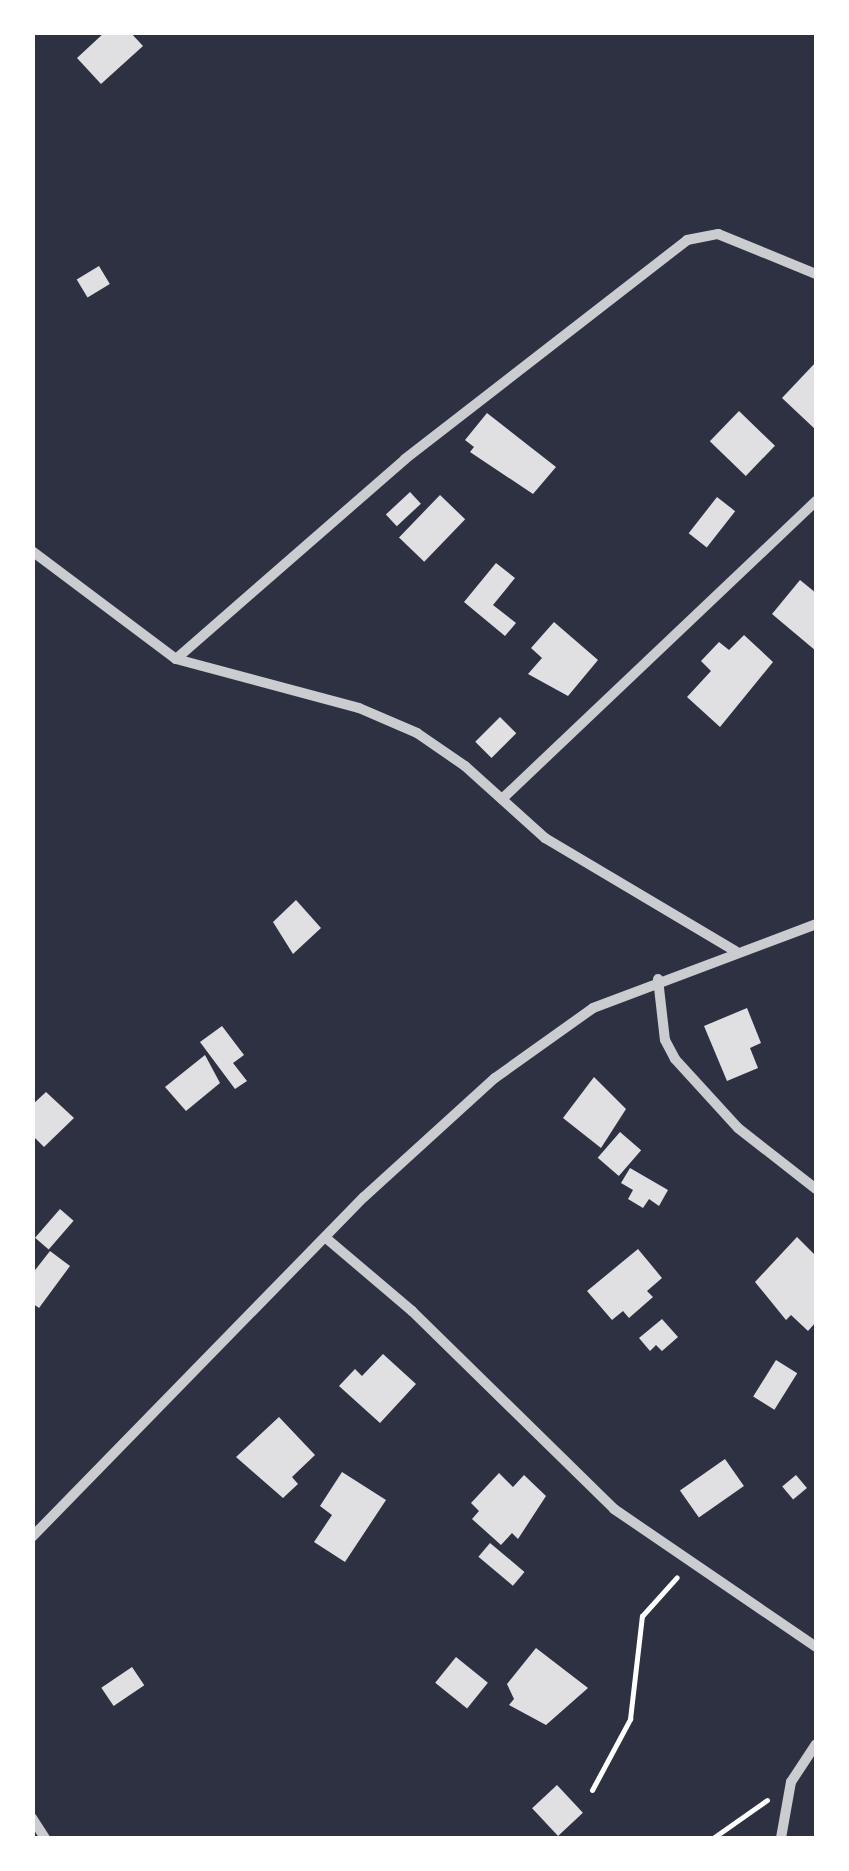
<!DOCTYPE html>
<style>
body{margin:0}
#map{position:relative;width:849px;height:1871px;overflow:hidden;background:#2d3142;font-family:Georgia,serif}
div>[style]{position:absolute}
[style*='--x']{left:calc(var(--x)*1px);top:calc(var(--y)*1px);width:calc(var(--w)*1px);rotate:calc(var(--a)*1deg)}
.building>*{inset:0;background:#e0e0e3;transform-origin:0 0}
.path>*{height:5px;margin:-2.5px;padding:0 2.5px;transform-origin:2.5px;border-radius:2.5px;background:#fff}
.minor>*{height:10px;margin:-5px;padding:0 5px;transform-origin:5px;border-radius:5px;background:#caccd0}
span{translate:-50% -50%;white-space:nowrap;text-align:center;line-height:1.15;-webkit-text-stroke:8px #fff;paint-order:stroke}
.frame{position:absolute;inset:0;border:35px solid #fff;pointer-events:none}
</style>
<div id="map">
<div class="building">
<div style="clip-path:polygon(105px 32px,130px 32px,143px 46px,101px 84px,77px 58px)"></div>
<div style="left:99px;top:266px;width:21px;height:26px;rotate:59deg"></div>
<div style="clip-path:polygon(816px 362px,816px 430px,782px 398px)"></div>
<div style="left:739px;top:411px;width:50px;height:42px;rotate:44deg"></div>
<div style="clip-path:polygon(487px 413px,556px 467px,533px 494px,470px 452px,474px 447px,465px 440px)"></div>
<div style="left:410px;top:492px;width:16px;height:33px;rotate:47deg"></div>
<div style="left:440px;top:495px;width:35px;height:59px;rotate:44deg"></div>
<div style="left:717px;top:497px;width:23px;height:46px;rotate:38deg"></div>
<div style="clip-path:polygon(496px 563px,515px 578px,493px 605px,516px 623px,505px 636px,464px 602px)"></div>
<div style="clip-path:polygon(800px 580px,816px 593px,816px 651px,772px 614px)"></div>
<div style="clip-path:polygon(554px 622px,598px 660px,568px 696px,528px 674px,542px 658px,531px 648px)"></div>
<div style="clip-path:polygon(744px 635px,773px 662px,720px 727px,687px 697px,711px 671px,701px 661px,719px 642px,729px 650px)"></div>
<div style="left:500px;top:717px;width:23px;height:35px;rotate:45deg"></div>
<div style="clip-path:polygon(296px 900px,321px 928px,293px 954px,273px 922px)"></div>
<div style="clip-path:polygon(747px 1008px,761px 1043px,750px 1048px,758px 1068px,727px 1081px,704px 1026px)"></div>
<div style="clip-path:polygon(222px 1026px,244px 1055px,233px 1063px,247px 1081px,235px 1089px,200px 1042px)"></div>
<div style="clip-path:polygon(205px 1055px,220px 1083px,186px 1111px,165px 1087px)"></div>
<div style="clip-path:polygon(594px 1077px,626px 1109px,601px 1148px,563px 1118px)"></div>
<div style="clip-path:polygon(46px 1092px,74px 1118px,44px 1147px,32px 1135px,32px 1105px)"></div>
<div style="left:620px;top:1132px;width:28px;height:34px;rotate:41deg"></div>
<div style="clip-path:polygon(630px 1168px,668px 1190px,659px 1206px,649px 1199px,643px 1208px,628px 1199px,633px 1190px,621px 1183px)"></div>
<div style="left:60px;top:1209px;width:18px;height:38px;rotate:41deg"></div>
<div style="clip-path:polygon(797px 1237px,816px 1256px,816px 1322px,808px 1331px,791px 1315px,786px 1320px,755px 1282px)"></div>
<div style="clip-path:polygon(638px 1249px,662px 1278px,647px 1291px,653px 1297px,629px 1318px,623px 1311px,612px 1320px,587px 1291px)"></div>
<div style="clip-path:polygon(50px 1251px,70px 1266px,39px 1308px,32px 1303px,32px 1274px)"></div>
<div style="clip-path:polygon(662px 1319px,678px 1337px,662px 1351px,656px 1345px,650px 1351px,639px 1338px)"></div>
<div style="clip-path:polygon(383px 1354px,416px 1384px,380px 1423px,339px 1386px,355px 1369px,362px 1376px)"></div>
<div style="left:776px;top:1360px;width:25px;height:43px;rotate:32deg"></div>
<div style="clip-path:polygon(279px 1417px,315px 1455px,292px 1477px,298px 1484px,283px 1498px,236px 1457px)"></div>
<div style="left:725px;top:1459px;width:33px;height:55px;rotate:55deg"></div>
<div style="clip-path:polygon(342px 1472px,386px 1500px,345px 1562px,314px 1542px,332px 1515px,320px 1506px)"></div>
<div style="clip-path:polygon(499px 1473px,513px 1487px,524px 1475px,546px 1496px,518px 1539px,512px 1533px,501px 1545px,472px 1519px,479px 1511px,471px 1503px)"></div>
<div style="left:796px;top:1475px;width:17px;height:18px;rotate:50deg"></div>
<div style="left:490px;top:1543px;width:45px;height:18px;rotate:40deg"></div>
<div style="clip-path:polygon(536px 1648px,588px 1688px,546px 1725px,509px 1705px,514px 1699px,507px 1684px)"></div>
<div style="left:456px;top:1657px;width:41px;height:33px;rotate:39deg"></div>
<div style="left:132px;top:1667px;width:22px;height:37px;rotate:56deg"></div>
<div style="left:557px;top:1785px;width:38px;height:34px;rotate:47deg"></div>
</div>
<div class="path">
<div style="--x:592;--y:1790;--w:81;--a:-61.8"></div>
<div style="--x:630;--y:1719;--w:104;--a:-83.4"></div>
<div style="--x:642;--y:1616;--w:52;--a:-48.1"></div>
<div style="--x:713;--y:1838;--w:66;--a:-35.1"></div>
</div>
<div class="minor">
<div style="--x:32;--y:551;--w:180;--a:36.9"></div>
<div style="--x:176;--y:659;--w:189;--a:15"></div>
<div style="--x:359;--y:708;--w:63;--a:23.3"></div>
<div style="--x:417;--y:733;--w:58;--a:34.5"></div>
<div style="--x:465;--y:766;--w:108;--a:42"></div>
<div style="--x:545;--y:838;--w:221;--a:30.7"></div>
<div style="--x:176;--y:659;--w:304;--a:-41.1"></div>
<div style="--x:405;--y:459;--w:357;--a:-37.8"></div>
<div style="--x:687;--y:240;--w:32;--a:-11"></div>
<div style="--x:718;--y:234;--w:106;--a:22.2"></div>
<div style="--x:502;--y:799;--w:433;--a:-43.5"></div>
<div style="--x:658;--y:979;--w:61;--a:83.5"></div>
<div style="--x:665;--y:1040;--w:21;--a:62"></div>
<div style="--x:675;--y:1059;--w:93;--a:47.6"></div>
<div style="--x:738;--y:1128;--w:99;--a:38"></div>
<div style="--x:326;--y:1238;--w:113;--a:40.3"></div>
<div style="--x:412;--y:1311;--w:283;--a:44.4"></div>
<div style="--x:614;--y:1509;--w:245;--a:34.3"></div>
<div style="--x:32;--y:1537;--w:475;--a:-45.7"></div>
<div style="--x:364;--y:1197;--w:177;--a:-42.3"></div>
<div style="--x:495;--y:1078;--w:120;--a:-35.5"></div>
<div style="--x:593;--y:1008;--w:238;--a:-20.6"></div>
<div style="--x:32;--y:1818;--w:24;--a:57"></div>
<div style="--x:781;--y:1838;--w:57;--a:-79.9"></div>
<div style="--x:791;--y:1782;--w:45;--a:-56.7"></div>
</div>
<div class="frame"></div>
</div>
